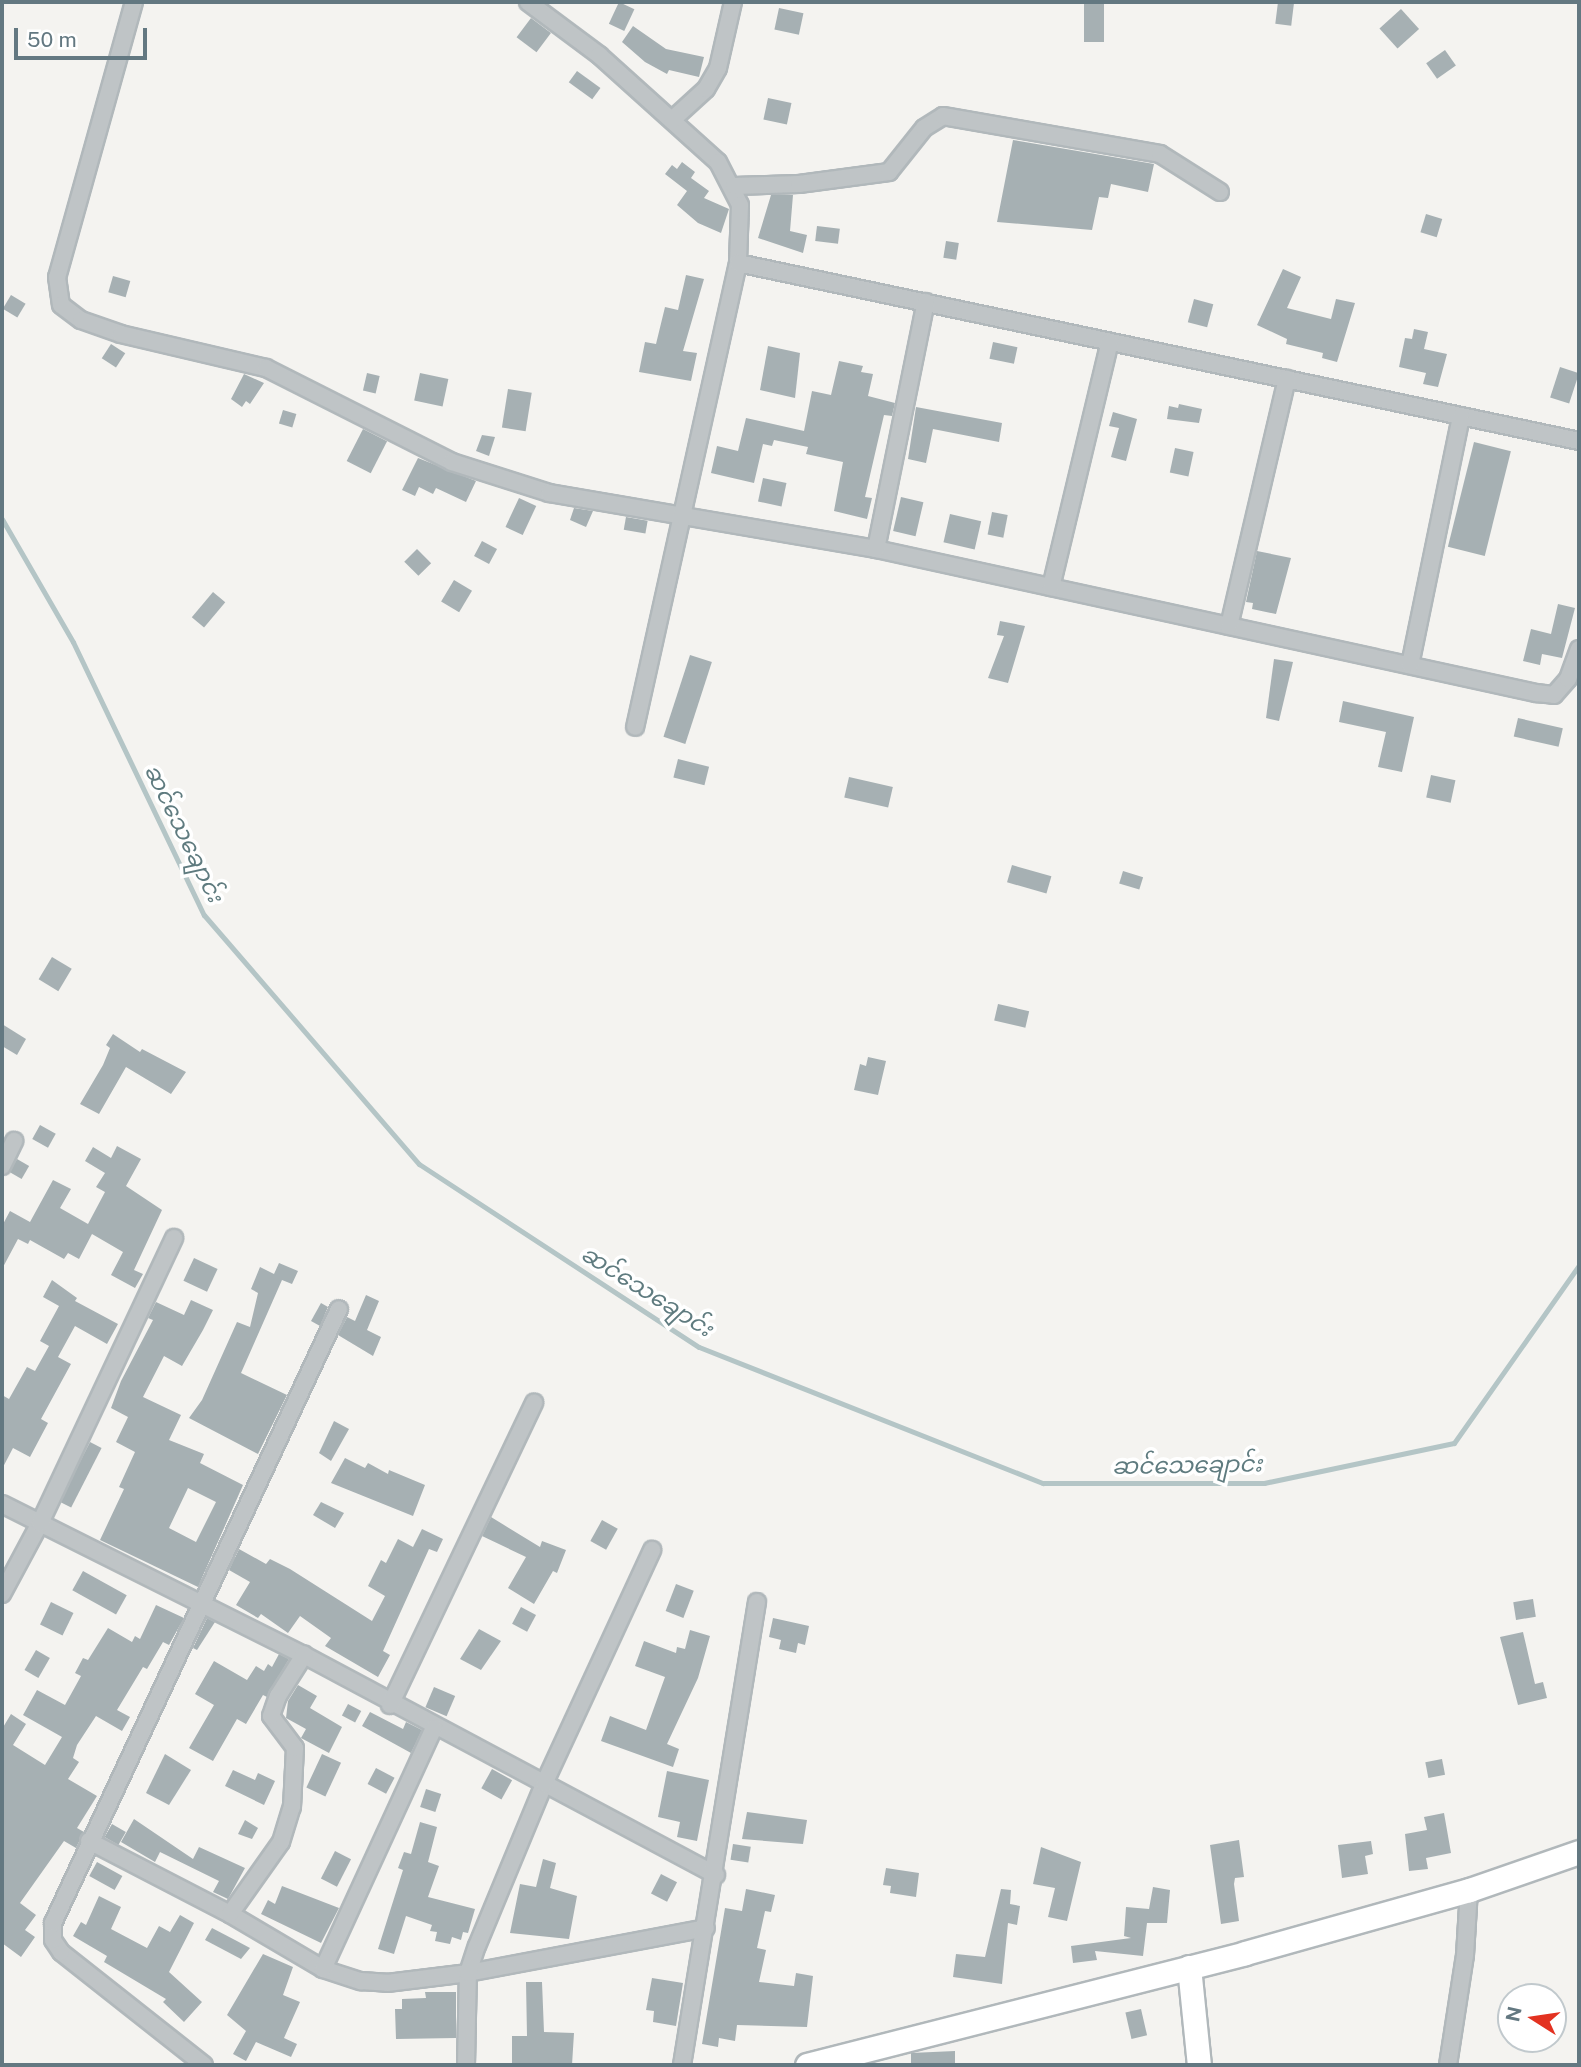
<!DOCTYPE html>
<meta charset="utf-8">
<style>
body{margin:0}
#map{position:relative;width:1581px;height:2067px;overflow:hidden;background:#f4f3f0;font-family:"Public Sans","Noto Sans Myanmar",sans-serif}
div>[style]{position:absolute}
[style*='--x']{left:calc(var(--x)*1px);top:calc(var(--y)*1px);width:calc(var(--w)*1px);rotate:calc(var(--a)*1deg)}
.stream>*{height:5px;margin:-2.5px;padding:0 2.5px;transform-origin:2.5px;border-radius:2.5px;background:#b4c5c6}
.building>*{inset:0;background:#a6b0b3;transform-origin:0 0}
.roads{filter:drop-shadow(2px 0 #b1b8bb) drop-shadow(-2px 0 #b1b8bb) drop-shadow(0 2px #b1b8bb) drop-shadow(0 -2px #b1b8bb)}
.street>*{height:16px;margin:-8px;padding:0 8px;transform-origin:8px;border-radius:8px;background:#bfc4c6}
.secondary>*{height:23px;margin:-11.5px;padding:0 11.5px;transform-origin:11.5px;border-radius:11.5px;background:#fff}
span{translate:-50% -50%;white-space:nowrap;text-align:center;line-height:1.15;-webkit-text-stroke:7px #fff;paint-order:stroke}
.water-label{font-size:23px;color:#5f7b7f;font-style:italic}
.frame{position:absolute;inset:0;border:4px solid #637881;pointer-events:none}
.north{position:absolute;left:1497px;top:1983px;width:70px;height:70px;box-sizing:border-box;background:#fff;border:2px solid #c1c9cd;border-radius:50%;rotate:282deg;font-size:19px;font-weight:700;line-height:28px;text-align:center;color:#637881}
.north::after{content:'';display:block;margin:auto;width:24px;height:32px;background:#e33221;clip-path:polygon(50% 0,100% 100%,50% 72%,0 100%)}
.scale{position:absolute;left:14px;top:28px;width:133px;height:32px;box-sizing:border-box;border:4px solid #637881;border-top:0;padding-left:9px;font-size:21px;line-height:24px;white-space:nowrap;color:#637881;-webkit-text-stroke:5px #fff;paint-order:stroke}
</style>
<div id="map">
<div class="stream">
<div style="--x:2;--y:519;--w:142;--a:60"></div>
<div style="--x:73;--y:642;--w:303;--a:64.4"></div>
<div style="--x:204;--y:915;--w:329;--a:49.2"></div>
<div style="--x:419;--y:1164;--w:334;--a:33.2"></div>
<div style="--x:699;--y:1347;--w:370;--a:21.6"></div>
<div style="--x:1043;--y:1483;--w:221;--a:0"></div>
<div style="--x:1264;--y:1483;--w:194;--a:-11.9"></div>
<div style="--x:1454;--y:1443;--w:218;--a:-54.9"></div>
</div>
<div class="building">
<div style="left:619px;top:2px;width:17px;height:24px;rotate:25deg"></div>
<div style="left:1084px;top:2px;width:20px;height:40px"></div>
<div style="left:1278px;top:2px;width:16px;height:22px;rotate:7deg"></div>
<div style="left:779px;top:8px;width:25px;height:22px;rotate:12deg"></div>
<div style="left:1401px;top:9px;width:27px;height:29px;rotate:48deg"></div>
<div style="left:531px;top:18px;width:25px;height:24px;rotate:37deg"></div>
<div style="clip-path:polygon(633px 26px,666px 49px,704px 57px,699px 77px,669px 70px,667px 74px,645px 62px,622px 42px)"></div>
<div style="left:1445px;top:50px;width:19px;height:23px;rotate:55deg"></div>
<div style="left:577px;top:71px;width:29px;height:14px;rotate:36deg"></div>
<div style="left:768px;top:98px;width:24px;height:22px;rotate:12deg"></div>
<div style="clip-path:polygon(1013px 140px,1154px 164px,1148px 192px,1111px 184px,1108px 198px,1099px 197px,1092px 230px,997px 222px)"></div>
<div style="clip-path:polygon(682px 162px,695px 172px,691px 178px,709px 191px,704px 198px,729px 209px,721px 233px,698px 223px,677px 205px,687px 191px,665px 174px,672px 165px,677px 169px)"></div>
<div style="clip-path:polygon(793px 195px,790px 231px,807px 235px,803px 253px,758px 238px,771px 195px)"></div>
<div style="left:1426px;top:214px;width:17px;height:19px;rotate:17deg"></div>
<div style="left:817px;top:226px;width:23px;height:15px;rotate:7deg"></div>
<div style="left:946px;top:241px;width:13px;height:17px;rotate:9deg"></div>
<div style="clip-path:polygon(1283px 269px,1301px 277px,1287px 308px,1331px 319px,1336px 299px,1355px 303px,1337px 362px,1322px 358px,1323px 353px,1286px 344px,1287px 339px,1257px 325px)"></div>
<div style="clip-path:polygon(686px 275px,704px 279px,683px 351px,697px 353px,691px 381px,639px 372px,645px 342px,656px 344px,665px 307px,678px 310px)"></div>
<div style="left:113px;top:276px;width:18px;height:17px;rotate:16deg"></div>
<div style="left:11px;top:295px;width:17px;height:16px;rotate:31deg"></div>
<div style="left:1194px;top:299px;width:20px;height:24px;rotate:15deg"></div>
<div style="clip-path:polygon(1414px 329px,1428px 332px,1424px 349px,1447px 354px,1438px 387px,1423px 384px,1426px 373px,1399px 367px,1405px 338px,1412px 339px)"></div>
<div style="left:993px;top:342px;width:25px;height:17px;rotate:12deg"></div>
<div style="left:111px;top:344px;width:17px;height:17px;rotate:33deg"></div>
<div style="clip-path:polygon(768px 346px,800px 353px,795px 398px,760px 390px)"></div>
<div style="clip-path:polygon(839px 361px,863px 366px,861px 372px,873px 374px,868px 396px,895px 403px,892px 416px,884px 415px,877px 445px,865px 497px,872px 498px,867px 519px,834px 511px,843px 462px,806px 454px,808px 447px,774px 440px,772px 446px,763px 444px,754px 483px,711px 473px,717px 446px,738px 451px,746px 418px,804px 431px,812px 391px,831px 395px)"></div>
<div style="left:1560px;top:367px;width:20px;height:32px;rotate:18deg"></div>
<div style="left:367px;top:373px;width:13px;height:18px;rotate:13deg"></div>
<div style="left:420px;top:373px;width:29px;height:28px;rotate:12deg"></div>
<div style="clip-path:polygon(244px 374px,264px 383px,250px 404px,246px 401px,242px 407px,231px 399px)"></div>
<div style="left:508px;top:389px;width:24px;height:39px;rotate:9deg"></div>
<div style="clip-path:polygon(1179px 404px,1202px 409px,1199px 423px,1167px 419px,1169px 406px,1178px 408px)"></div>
<div style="clip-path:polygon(916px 407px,1002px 423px,999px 442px,933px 429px,926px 463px,908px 459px)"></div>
<div style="left:283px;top:410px;width:14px;height:14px;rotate:17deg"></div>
<div style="clip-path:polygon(1113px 412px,1137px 419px,1126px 461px,1111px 457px,1119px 428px,1109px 426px)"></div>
<div style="left:363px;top:429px;width:27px;height:36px;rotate:27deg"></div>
<div style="clip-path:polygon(482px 435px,495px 437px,489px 456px,476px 451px)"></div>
<div style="left:1474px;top:442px;width:38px;height:108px;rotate:14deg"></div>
<div style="left:1175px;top:448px;width:19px;height:25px;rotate:12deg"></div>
<div style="clip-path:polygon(418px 458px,476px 481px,466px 502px,436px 488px,433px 494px,419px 487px,415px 496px,402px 490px)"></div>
<div style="left:763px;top:478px;width:24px;height:24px;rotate:12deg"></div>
<div style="left:901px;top:497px;width:23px;height:35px;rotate:13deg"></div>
<div style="left:519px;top:498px;width:19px;height:32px;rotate:25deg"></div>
<div style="clip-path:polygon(574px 508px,593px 511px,586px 527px,570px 520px)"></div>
<div style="left:992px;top:512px;width:16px;height:23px;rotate:11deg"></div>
<div style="left:950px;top:514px;width:32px;height:29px;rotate:13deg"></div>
<div style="left:626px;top:517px;width:22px;height:13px;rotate:10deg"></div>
<div style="left:482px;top:541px;width:17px;height:17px;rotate:28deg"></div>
<div style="left:417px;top:549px;width:20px;height:18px;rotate:45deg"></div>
<div style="clip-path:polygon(1257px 551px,1291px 558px,1276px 614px,1252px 609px,1253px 603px,1246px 602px)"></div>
<div style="left:454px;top:580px;width:21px;height:25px;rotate:31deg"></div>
<div style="left:213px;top:592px;width:16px;height:33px;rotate:40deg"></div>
<div style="clip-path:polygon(1558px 604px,1575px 608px,1562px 658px,1542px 654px,1540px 665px,1523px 661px,1531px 629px,1551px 634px)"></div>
<div style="clip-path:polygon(1000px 621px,1025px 626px,1008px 683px,988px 678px,1004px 636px,997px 635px)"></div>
<div style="left:690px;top:655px;width:23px;height:86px;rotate:18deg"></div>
<div style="clip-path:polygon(1274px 659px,1293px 662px,1279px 721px,1266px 718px)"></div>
<div style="clip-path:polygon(1343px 701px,1414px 717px,1402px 772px,1378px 767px,1386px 732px,1339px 722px)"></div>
<div style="left:1518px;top:718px;width:46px;height:19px;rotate:13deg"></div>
<div style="left:678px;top:759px;width:32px;height:19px;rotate:14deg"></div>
<div style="left:1431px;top:775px;width:25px;height:23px;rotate:12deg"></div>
<div style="left:849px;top:777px;width:45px;height:21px;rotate:13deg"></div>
<div style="left:1012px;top:865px;width:41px;height:18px;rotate:16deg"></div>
<div style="left:1123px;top:871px;width:21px;height:13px;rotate:17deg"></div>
<div style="left:52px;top:957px;width:23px;height:26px;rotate:31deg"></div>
<div style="left:998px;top:1004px;width:32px;height:17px;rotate:13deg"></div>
<div style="clip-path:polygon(2px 1024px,26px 1039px,17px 1055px,2px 1046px)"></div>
<div style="clip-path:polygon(113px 1034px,140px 1052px,142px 1049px,186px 1072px,171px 1094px,126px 1067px,99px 1114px,80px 1104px,103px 1065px,110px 1048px,106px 1045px)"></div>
<div style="clip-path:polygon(868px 1057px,886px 1061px,878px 1095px,854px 1090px,860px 1064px,866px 1066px)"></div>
<div style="left:40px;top:1125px;width:18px;height:16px;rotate:29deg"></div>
<div style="clip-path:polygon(117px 1146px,141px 1159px,126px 1186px,162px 1210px,134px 1270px,143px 1274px,135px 1288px,111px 1275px,123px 1252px,92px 1234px,79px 1259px,68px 1253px,64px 1259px,30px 1240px,28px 1244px,18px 1239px,2px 1269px,2px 1226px,10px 1211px,30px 1222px,53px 1180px,71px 1189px,60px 1208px,88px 1224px,105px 1192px,96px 1187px,105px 1173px,85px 1161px,93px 1147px,111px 1158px)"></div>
<div style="left:17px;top:1159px;width:14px;height:15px;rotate:30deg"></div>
<div style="left:194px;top:1258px;width:26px;height:25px;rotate:25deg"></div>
<div style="clip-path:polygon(279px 1263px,298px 1271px,292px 1284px,282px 1280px,241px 1373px,287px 1395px,258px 1454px,189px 1418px,202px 1400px,237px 1322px,250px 1327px,258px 1293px,251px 1289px,260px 1267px,274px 1274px)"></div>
<div style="clip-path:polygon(52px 1280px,77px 1298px,75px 1301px,118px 1324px,107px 1344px,75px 1326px,58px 1357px,71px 1364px,41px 1419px,48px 1423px,30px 1457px,13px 1448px,2px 1469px,2px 1395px,9px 1399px,27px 1367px,35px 1371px,49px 1346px,40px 1341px,59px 1306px,43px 1297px)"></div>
<div style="clip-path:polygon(366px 1295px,379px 1301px,367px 1330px,381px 1337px,373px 1356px,338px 1335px,347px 1317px,355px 1321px)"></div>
<div style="clip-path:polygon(evenodd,191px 1300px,213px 1310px,203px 1330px,182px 1366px,164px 1356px,143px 1397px,181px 1415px,169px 1440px,204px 1454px,200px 1463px,243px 1485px,198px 1587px,100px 1540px,124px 1489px,119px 1487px,135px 1452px,116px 1442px,128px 1417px,111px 1408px,121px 1381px,153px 1320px,148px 1318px,156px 1302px,184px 1315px,191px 1300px,188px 1488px,216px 1502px,196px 1542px,169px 1528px,188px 1488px)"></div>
<div style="clip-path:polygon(321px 1303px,328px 1307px,320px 1326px,311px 1321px)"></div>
<div style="clip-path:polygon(334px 1421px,349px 1429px,331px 1461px,319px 1453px)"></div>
<div style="left:90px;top:1442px;width:13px;height:67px;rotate:27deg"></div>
<div style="clip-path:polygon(345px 1458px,365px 1468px,368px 1463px,388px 1474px,389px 1470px,425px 1485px,413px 1516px,331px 1483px)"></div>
<div style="clip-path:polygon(321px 1502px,344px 1513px,335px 1528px,313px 1515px)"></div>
<div style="clip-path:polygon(491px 1517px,540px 1547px,542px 1541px,566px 1550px,557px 1573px,553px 1571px,534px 1604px,508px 1588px,526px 1557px,482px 1536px)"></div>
<div style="left:602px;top:1520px;width:18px;height:24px;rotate:29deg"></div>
<div style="clip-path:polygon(422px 1529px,443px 1539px,437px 1552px,429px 1549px,383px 1651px,390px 1655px,378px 1677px,325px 1646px,331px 1638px,300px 1616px,288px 1633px,261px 1614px,258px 1618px,236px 1605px,250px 1582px,229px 1570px,239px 1549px,266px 1564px,270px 1559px,290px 1569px,372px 1621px,385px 1596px,368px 1586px,381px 1560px,386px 1563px,398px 1539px,413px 1547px)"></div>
<div style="left:83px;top:1571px;width:50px;height:22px;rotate:29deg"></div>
<div style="left:676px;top:1584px;width:19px;height:29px;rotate:21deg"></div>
<div style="left:1533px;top:1599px;width:18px;height:20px;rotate:81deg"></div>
<div style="left:51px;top:1602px;width:25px;height:25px;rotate:26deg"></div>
<div style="clip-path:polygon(156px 1605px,184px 1618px,169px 1645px,163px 1642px,147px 1669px,143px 1667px,117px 1710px,130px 1717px,122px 1731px,96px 1716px,77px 1745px,73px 1758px,79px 1762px,68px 1779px,97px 1796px,77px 1828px,84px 1832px,76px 1848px,64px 1841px,20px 1903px,36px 1915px,25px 1930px,35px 1937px,21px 1957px,2px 1943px,2px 1729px,11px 1714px,26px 1724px,13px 1745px,45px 1765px,62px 1737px,23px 1715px,37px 1690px,65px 1705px,81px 1676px,75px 1673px,83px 1658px,88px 1660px,108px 1628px,132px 1642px,135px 1636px,140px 1639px)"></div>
<div style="left:521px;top:1607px;width:17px;height:19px;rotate:28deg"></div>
<div style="clip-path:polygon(207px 1618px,215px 1622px,197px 1650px,193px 1648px)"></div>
<div style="clip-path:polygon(773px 1618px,809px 1626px,805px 1645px,798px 1643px,796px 1653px,779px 1649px,781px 1640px,769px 1637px)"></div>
<div style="clip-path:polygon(479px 1629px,501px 1641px,481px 1670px,460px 1659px)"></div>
<div style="clip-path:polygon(690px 1630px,710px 1636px,698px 1678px,667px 1744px,679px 1749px,673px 1767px,601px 1741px,610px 1716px,646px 1730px,665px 1677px,635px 1666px,644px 1641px,676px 1653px,677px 1647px,685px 1649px)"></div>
<div style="clip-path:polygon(1523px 1632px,1535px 1684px,1543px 1682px,1547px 1698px,1518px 1705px,1500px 1637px)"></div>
<div style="left:36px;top:1650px;width:16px;height:23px;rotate:30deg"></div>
<div style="clip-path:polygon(279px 1654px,289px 1659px,267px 1697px,263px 1695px,246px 1724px,237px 1719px,213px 1761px,189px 1748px,214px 1705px,195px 1694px,214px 1661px,247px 1680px,256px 1666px,264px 1671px,268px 1664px,272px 1667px)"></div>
<div style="clip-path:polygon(298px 1685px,317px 1696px,310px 1708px,342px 1727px,329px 1753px,301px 1738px,306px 1729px,286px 1718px,288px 1701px)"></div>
<div style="left:434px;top:1687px;width:23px;height:22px;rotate:23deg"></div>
<div style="left:348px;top:1704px;width:15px;height:13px;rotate:28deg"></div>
<div style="clip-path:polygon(370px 1712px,403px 1729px,406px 1722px,422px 1730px,411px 1753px,362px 1726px)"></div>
<div style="clip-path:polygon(165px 1754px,191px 1770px,169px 1805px,146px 1793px)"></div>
<div style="left:322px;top:1754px;width:21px;height:37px;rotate:25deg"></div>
<div style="left:1442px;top:1759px;width:16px;height:17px;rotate:79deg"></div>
<div style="left:376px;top:1768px;width:21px;height:18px;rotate:28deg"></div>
<div style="left:492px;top:1769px;width:23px;height:22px;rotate:29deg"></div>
<div style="clip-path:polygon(233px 1770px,255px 1780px,258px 1773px,275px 1781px,264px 1805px,225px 1786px)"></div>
<div style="clip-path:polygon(667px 1771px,709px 1780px,697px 1841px,677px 1837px,680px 1822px,658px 1817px)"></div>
<div style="left:426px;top:1789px;width:16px;height:19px;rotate:18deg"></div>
<div style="clip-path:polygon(747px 1812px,807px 1820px,803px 1844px,742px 1839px)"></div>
<div style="clip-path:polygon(1444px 1813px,1451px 1853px,1426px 1858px,1428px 1869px,1409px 1871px,1405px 1834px,1427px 1830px,1424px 1817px)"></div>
<div style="clip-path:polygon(134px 1819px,193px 1859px,199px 1847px,245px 1868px,228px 1899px,213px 1892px,219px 1881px,160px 1852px,155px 1862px,121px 1842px)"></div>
<div style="clip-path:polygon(245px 1820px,258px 1828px,252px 1839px,238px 1834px)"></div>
<div style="clip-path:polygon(420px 1822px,437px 1827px,428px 1862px,439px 1866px,428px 1897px,475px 1909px,468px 1933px,463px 1932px,461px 1940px,452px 1937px,450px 1944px,435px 1941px,437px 1932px,430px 1931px,432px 1925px,406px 1916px,394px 1954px,378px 1949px,403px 1870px,398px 1868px,404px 1852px,411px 1854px)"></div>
<div style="left:112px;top:1824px;width:16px;height:15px;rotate:30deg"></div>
<div style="clip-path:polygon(1239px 1840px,1244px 1877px,1235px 1878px,1234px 1884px,1239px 1921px,1221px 1924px,1210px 1845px)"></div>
<div style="clip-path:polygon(1371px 1841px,1373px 1854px,1365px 1856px,1368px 1874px,1342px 1878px,1338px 1845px)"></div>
<div style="left:733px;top:1844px;width:18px;height:16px;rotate:9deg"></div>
<div style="clip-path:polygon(1041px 1847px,1081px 1862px,1067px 1921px,1048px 1917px,1055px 1888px,1033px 1884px)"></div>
<div style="left:335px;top:1851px;width:18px;height:31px;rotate:27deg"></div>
<div style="clip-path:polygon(543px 1859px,556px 1863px,550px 1888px,577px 1896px,569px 1939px,510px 1933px,520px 1884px,536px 1887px)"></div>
<div style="left:97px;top:1862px;width:29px;height:16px;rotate:29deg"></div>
<div style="clip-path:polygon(886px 1868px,919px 1873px,916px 1897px,890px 1893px,891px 1886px,883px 1885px)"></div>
<div style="left:661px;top:1874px;width:18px;height:22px;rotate:27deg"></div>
<div style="clip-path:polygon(282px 1886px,339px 1908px,321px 1943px,261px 1914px,268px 1900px,275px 1904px)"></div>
<div style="clip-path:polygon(1153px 1887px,1170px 1890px,1167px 1923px,1147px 1923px,1143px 1956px,1095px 1951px,1097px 1960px,1073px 1963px,1071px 1946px,1131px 1938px,1124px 1936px,1126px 1907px,1149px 1909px)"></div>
<div style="clip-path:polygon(746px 1889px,775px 1895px,771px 1912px,765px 1911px,757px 1948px,766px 1950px,759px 1982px,794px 1986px,796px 1973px,813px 1976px,807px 2027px,737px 2025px,735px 2041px,719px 2038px,718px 2047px,702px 2044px,725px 1908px,742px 1911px)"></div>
<div style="clip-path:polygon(1001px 1889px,1011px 1890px,1010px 1904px,1020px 1906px,1017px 1925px,1008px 1923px,1002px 1984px,953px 1977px,956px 1954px,985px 1957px)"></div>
<div style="clip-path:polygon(99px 1896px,121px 1907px,111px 1929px,147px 1948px,159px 1926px,170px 1932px,180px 1915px,194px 1923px,169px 1972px,202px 2002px,184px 2022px,163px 2002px,166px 1999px,104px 1962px,107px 1956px,73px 1936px,81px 1922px,86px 1925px)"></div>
<div style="clip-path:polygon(212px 1928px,235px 1940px,250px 1948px,241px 1959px,205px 1940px)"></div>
<div style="clip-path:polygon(263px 1954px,293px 1967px,283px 1995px,300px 2002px,284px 2038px,297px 2044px,291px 2057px,256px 2042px,246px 2061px,233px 2054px,246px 2031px,227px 2015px)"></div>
<div style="clip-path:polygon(652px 1978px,683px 1983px,676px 2026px,653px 2022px,654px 2011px,646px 2010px)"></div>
<div style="clip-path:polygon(526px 1982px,542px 1982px,544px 2032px,574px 2033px,572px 2065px,512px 2065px,512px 2036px,527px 2036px)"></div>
<div style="clip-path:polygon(425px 1992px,456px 1992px,456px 2038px,396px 2039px,395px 2009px,402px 2009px,402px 1999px,426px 1998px)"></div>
<div style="left:1141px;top:2009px;width:27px;height:16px;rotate:77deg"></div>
<div style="clip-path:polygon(955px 2051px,955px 2065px,911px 2065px,911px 2053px)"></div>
</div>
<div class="roads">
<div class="street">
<div style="--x:134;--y:2;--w:286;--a:105.6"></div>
<div style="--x:57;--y:277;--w:28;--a:82"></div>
<div style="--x:61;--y:305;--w:25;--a:37"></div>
<div style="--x:81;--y:320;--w:42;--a:19.3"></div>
<div style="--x:121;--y:334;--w:149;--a:13.2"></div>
<div style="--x:266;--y:368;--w:208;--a:26.8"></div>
<div style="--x:452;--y:462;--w:102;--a:17.7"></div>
<div style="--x:549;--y:493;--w:332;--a:9.7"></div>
<div style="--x:876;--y:549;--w:676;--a:12.31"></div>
<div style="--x:1536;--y:693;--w:18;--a:6"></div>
<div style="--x:1554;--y:695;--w:21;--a:-49"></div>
<div style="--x:1568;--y:679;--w:32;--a:-70"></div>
<div style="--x:528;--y:2;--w:89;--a:36.7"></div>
<div style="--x:599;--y:55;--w:160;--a:42"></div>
<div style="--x:718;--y:162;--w:48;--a:62.9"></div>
<div style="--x:740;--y:205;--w:58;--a:92"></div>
<div style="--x:738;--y:263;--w:475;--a:102.5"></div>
<div style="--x:672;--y:120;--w:46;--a:-42.4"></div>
<div style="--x:706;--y:89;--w:24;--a:-60"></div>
<div style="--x:718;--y:68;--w:68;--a:-77.2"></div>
<div style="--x:734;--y:186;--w:65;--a:-1.8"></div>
<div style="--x:799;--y:184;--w:91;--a:-7.6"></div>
<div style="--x:889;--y:172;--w:56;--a:-51.5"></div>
<div style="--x:924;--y:128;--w:22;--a:-32"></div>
<div style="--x:943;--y:116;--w:220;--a:9.9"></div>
<div style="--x:1160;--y:154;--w:71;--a:32.3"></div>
<div style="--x:738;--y:263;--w:860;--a:11.95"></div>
<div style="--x:876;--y:549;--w:252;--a:-78.6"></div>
<div style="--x:1051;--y:587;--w:252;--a:-76.5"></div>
<div style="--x:1229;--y:626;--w:254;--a:-76.8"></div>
<div style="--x:1410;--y:665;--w:254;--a:-78.4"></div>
<div style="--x:2;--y:1166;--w:28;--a:-64"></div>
<div style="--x:2;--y:1504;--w:338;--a:26.6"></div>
<div style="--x:304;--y:1655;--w:467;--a:28.1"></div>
<div style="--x:2;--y:1594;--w:81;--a:-61.8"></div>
<div style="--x:40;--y:1523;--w:315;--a:-64.8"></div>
<div style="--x:390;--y:1705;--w:335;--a:-64.5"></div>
<div style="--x:89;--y:1841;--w:159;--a:27.4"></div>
<div style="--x:230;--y:1914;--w:108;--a:30.6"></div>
<div style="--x:323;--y:1969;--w:40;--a:18"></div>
<div style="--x:361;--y:1981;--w:26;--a:4"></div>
<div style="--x:387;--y:1983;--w:82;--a:-7"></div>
<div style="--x:468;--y:1973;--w:242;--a:-10.7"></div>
<div style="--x:230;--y:1914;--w:88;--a:-54.7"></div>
<div style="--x:281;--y:1842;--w:37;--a:-73"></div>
<div style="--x:292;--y:1807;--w:59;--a:-87.1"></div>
<div style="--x:295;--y:1748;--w:40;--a:-127"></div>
<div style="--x:271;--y:1716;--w:21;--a:-71"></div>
<div style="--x:278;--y:1696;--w:49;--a:-57.6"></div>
<div style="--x:323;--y:1969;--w:265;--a:-65.3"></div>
<div style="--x:204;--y:2065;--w:182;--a:-141.7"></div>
<div style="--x:61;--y:1952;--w:14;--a:-124"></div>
<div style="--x:53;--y:1940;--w:17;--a:-90"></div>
<div style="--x:53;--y:1923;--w:677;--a:-65.02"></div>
<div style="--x:466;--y:2065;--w:92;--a:-88.8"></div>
<div style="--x:468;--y:1973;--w:28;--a:-72"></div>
<div style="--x:477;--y:1946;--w:175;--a:-67.5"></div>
<div style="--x:544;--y:1784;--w:258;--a:-65.2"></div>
<div style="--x:682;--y:2065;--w:469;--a:-80.8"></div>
<div style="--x:1448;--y:2065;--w:111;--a:-81.2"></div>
<div style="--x:1465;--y:1955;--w:65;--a:-86.5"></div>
</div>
<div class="secondary">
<div style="--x:1189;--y:1967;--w:99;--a:84.2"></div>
<div style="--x:807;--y:2065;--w:452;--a:-14.3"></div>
<div style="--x:1245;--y:1953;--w:233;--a:-15.7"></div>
<div style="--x:1469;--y:1890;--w:116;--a:-19.1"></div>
</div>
</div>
<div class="water-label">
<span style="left:184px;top:833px;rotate:64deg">ဆင်သေချောင်း</span>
<span style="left:647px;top:1291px;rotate:32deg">ဆင်သေချောင်း</span>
<span style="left:1187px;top:1465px;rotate:-1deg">ဆင်သေချောင်း</span>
</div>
<div class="frame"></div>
<div class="north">N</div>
<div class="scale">50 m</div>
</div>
